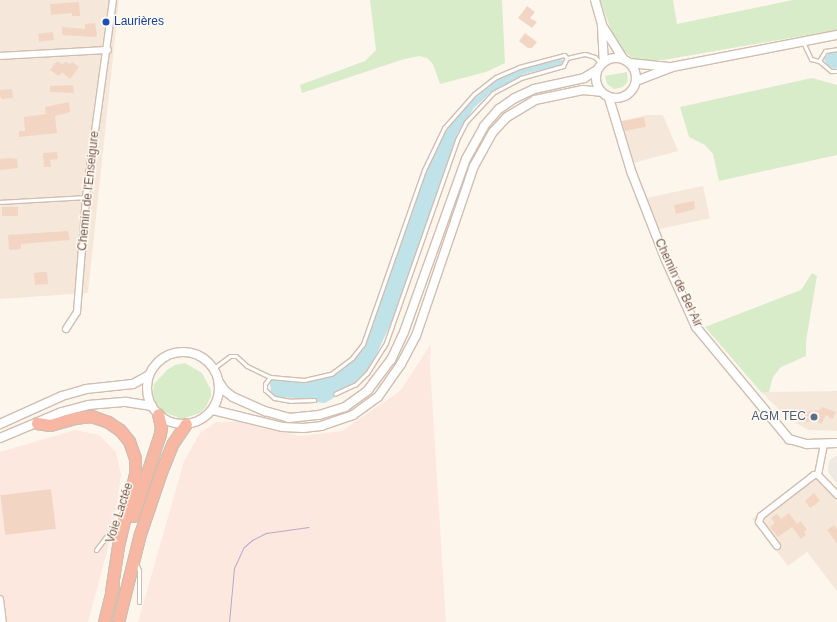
<!DOCTYPE html>
<meta charset="utf-8">
<style>
body{margin:0}
#map{position:relative;width:837px;height:622px;overflow:hidden;background:#fdf6ec;font-family:Arial,sans-serif}
div>[style]{position:absolute}
[style*='--x']{left:calc(var(--x)*1px);top:calc(var(--y)*1px);width:calc(var(--w)*1px);rotate:calc(var(--a)*1deg)}
.residential>*{inset:0;background:#f5e8da;transform-origin:0 0}
.commercial>*{inset:0;background:#fde8e0}
.industrial>*{inset:0;background:#efe9e4}
.green>*{inset:0;background:#d8ecc9}
.water>*{inset:0;background:#bfe3e8}
.building>*{inset:0;background:#f3d5c3;transform-origin:0 0}
.roads{filter:drop-shadow(1px 0 #d1beb0) drop-shadow(-1px 0 #d1beb0) drop-shadow(0 1px #d1beb0) drop-shadow(0 -1px #d1beb0)}
.lane>*{height:3px;margin:-1.5px;padding:0 1.5px;transform-origin:1.5px;border-radius:1.5px;background:#fff}
.street>*{height:6px;margin:-3px;padding:0 3px;transform-origin:3px;border-radius:3px;background:#fff}
.secondary>*{height:8px;margin:-4px;padding:0 4px;transform-origin:4px;border-radius:4px;background:#fff}
.secondary>.ring{margin:-4px;padding:0;box-sizing:content-box;background:none;border:8px solid #fff;border-radius:50%}
.highway>*{height:11px;margin:-5.5px;padding:0 5.5px;transform-origin:5.5px;border-radius:5.5px;background:#f7b7a3}
.tram>*{height:1px;margin:-0.5px;padding:0 0.5px;transform-origin:0.5px;border-radius:0.5px;background:#b9a8c9}
.dots>*{width:11px;height:11px;translate:-50% -50%;box-sizing:border-box;border:2px solid #fffaf3;border-radius:50%}
span{translate:-50% -50%;white-space:nowrap;text-align:center;line-height:1.15;-webkit-text-stroke:3px #fffaf3;paint-order:stroke}
.transit-label{font-size:12px;color:#164399}
.left{translate:0 -50%;text-align:left}
.street-label{font-size:12px;color:#7a5c4d}
.service-label{font-size:12px;color:#4e5e75}
.right{translate:-100% -50%;text-align:right}
</style>
<div id="map">
<div class="residential">
<div style="clip-path:polygon(0 0,119px 0,88px 293px,0 299px)"></div>
<div style="clip-path:polygon(646px 115px,663px 115px,678px 151px,633px 163px,621px 121px)"></div>
<div style="left:703px;top:186px;width:33px;height:57px;rotate:78deg"></div>
<div style="clip-path:polygon(837px 391px,837px 431px,808px 430px,788px 418px,761px 392px)"></div>
<div style="clip-path:polygon(813px 473px,837px 501px,837px 591px,807px 552px,788px 566px,752px 519px)"></div>
</div>
<div class="commercial">
<div style="clip-path:polygon(431px 344px,430px 364px,446px 622px,138px 622px,184px 461px,200px 433px,216px 422px,239px 422px,300px 436px,342px 431px,400px 391px)"></div>
<div style="clip-path:polygon(75px 430px,99px 435px,116px 452px,121px 475px,114px 525px,88px 622px,0 622px,0 452px)"></div>
</div>
<div class="industrial">
<div style="clip-path:polygon(837px 455px,837px 484px,828px 472px,829px 461px)"></div>
</div>
<div class="green">
<div style="clip-path:polygon(370px 0,502px 0,505px 63px,486px 72px,440px 84px,433px 64px,427px 58px,419px 56px,401px 60px,302px 93px,300px 85px,365px 61px,376px 50px)"></div>
<div style="clip-path:polygon(600px 0,673px 0,677px 24px,793px 0,837px 0,837px 30px,663px 60px,635px 60px,617px 46px)"></div>
<div style="clip-path:polygon(627px 72px,628px 81px,623px 87px,614px 89px,607px 84px,605px 76px)"></div>
<div style="clip-path:polygon(812px 78px,837px 85px,837px 155px,719px 181px,713px 154px,705px 145px,689px 137px,680px 107px)"></div>
<div style="clip-path:polygon(812px 273px,817px 276px,806px 341px,806px 356px,781px 367px,773px 377px,769px 392px,761px 392px,705px 327px,801px 290px)"></div>
<div style="clip-path:polygon(185px 363px,202px 373px,211px 390px,211px 396px,206px 407px,200px 413px,182px 419px,163px 412px,156px 404px,153px 394px,154px 384px,167px 370px,175px 365px)"></div>
</div>
<div class="water">
<div style="clip-path:polygon(837px 52px,837px 68px,834px 69px,827px 65px,824px 59px,829px 53px)"></div>
<div style="clip-path:polygon(561px 58px,563px 61px,561px 65px,524px 74px,490px 93px,474px 108px,458px 132px,391px 323px,371px 366px,354px 383px,334px 392px,335px 397px,325px 403px,314px 402px,313px 399px,279px 397px,271px 394px,270px 381px,275px 379px,302px 382px,329px 376px,343px 369px,361px 350px,426px 171px,441px 139px,461px 110px,497px 80px,525px 66px)"></div>
</div>
<div class="building">
<div style="clip-path:polygon(79px 2px,80px 16px,72px 16px,72px 13px,51px 15px,50px 4px)"></div>
<div style="clip-path:polygon(527px 6px,535px 12px,530px 18px,537px 22px,532px 28px,518px 18px)"></div>
<div style="clip-path:polygon(95px 23px,97px 35px,95px 37px,62px 35px,62px 27px,85px 29px,85px 24px)"></div>
<div style="left:53px;top:32px;width:8px;height:15px;rotate:83deg"></div>
<div style="clip-path:polygon(525px 33px,537px 42px,532px 48px,528px 48px,519px 41px)"></div>
<div style="clip-path:polygon(57px 61px,62px 64px,66px 62px,70px 64px,72px 62px,79px 67px,70px 79px,62px 72px,59px 76px,50px 70px)"></div>
<div style="clip-path:polygon(73px 85px,74px 93px,50px 92px,50px 86px)"></div>
<div style="clip-path:polygon(12px 89px,13px 98px,2px 99px,0 96px,0 90px)"></div>
<div style="clip-path:polygon(69px 102px,70px 112px,55px 116px,57px 133px,19px 137px,19px 131px,25px 131px,24px 117px,46px 114px,45px 107px)"></div>
<div style="left:644px;top:117px;width:10px;height:22px;rotate:79deg"></div>
<div style="clip-path:polygon(57px 152px,58px 159px,50px 160px,51px 167px,44px 167px,43px 153px)"></div>
<div style="clip-path:polygon(9px 158px,17px 159px,18px 168px,0 170px,0 159px)"></div>
<div style="clip-path:polygon(694px 201px,695px 209px,676px 214px,674px 205px)"></div>
<div style="left:18px;top:207px;width:9px;height:16px;rotate:90deg"></div>
<div style="clip-path:polygon(68px 231px,70px 240px,21px 244px,21px 249px,9px 250px,8px 235px)"></div>
<div style="clip-path:polygon(43px 272px,47px 272px,48px 284px,35px 285px,34px 273px)"></div>
<div style="clip-path:polygon(822px 407px,836px 412px,832px 419px,826px 415px,821px 424px,816px 421px,806px 422px,805px 412px,820px 410px)"></div>
<div style="left:51px;top:489px;width:40px;height:51px;rotate:83deg"></div>
<div style="clip-path:polygon(814px 493px,820px 501px,810px 508px,805px 501px)"></div>
<div style="clip-path:polygon(789px 513px,797px 524px,801px 521px,807px 530px,804px 532px,806px 535px,801px 539px,792px 527px,778px 537px,770px 527px,775px 523px,771px 518px,777px 514px,781px 519px)"></div>
<div style="clip-path:polygon(834px 525px,837px 529px,837px 544px,827px 530px)"></div>
</div>
<div class="roads">
<div class="lane">
<div style="--x:803;--y:42;--w:19;--a:65"></div>
<div style="--x:811;--y:59;--w:8;--a:14"></div>
<div style="--x:819;--y:61;--w:16;--a:40"></div>
<div style="--x:831;--y:71;--w:6;--a:0"></div>
<div style="--x:567;--y:58;--w:18;--a:-13"></div>
<div style="--x:585;--y:54;--w:10;--a:17"></div>
<div style="--x:595;--y:57;--w:9;--a:49"></div>
<div style="--x:819;--y:61;--w:12;--a:-59"></div>
<div style="--x:825;--y:51;--w:12;--a:-9"></div>
<div style="--x:0;--y:202;--w:86;--a:-3.3"></div>
<div style="--x:214;--y:368;--w:20;--a:-37"></div>
<div style="--x:230;--y:356;--w:6;--a:0"></div>
<div style="--x:236;--y:356;--w:15;--a:42"></div>
<div style="--x:247;--y:366;--w:25;--a:26"></div>
<div style="--x:314;--y:400;--w:23;--a:178"></div>
<div style="--x:291;--y:401;--w:17;--a:-170"></div>
<div style="--x:274;--y:398;--w:12;--a:-138"></div>
<div style="--x:265;--y:390;--w:6;--a:-90"></div>
<div style="--x:265;--y:384;--w:9;--a:-54"></div>
<div style="--x:270;--y:377;--w:34;--a:5"></div>
<div style="--x:304;--y:380;--w:28;--a:-13"></div>
<div style="--x:331;--y:374;--w:26;--a:-37"></div>
<div style="--x:352;--y:358;--w:18;--a:-52"></div>
<div style="--x:363;--y:344;--w:184;--a:-70.7"></div>
<div style="--x:424;--y:170;--w:47;--a:-64.5"></div>
<div style="--x:444;--y:128;--w:45;--a:-48.6"></div>
<div style="--x:474;--y:94;--w:28;--a:-38"></div>
<div style="--x:496;--y:77;--w:25;--a:-23"></div>
<div style="--x:519;--y:67;--w:47;--a:-14.9"></div>
<div style="--x:564;--y:55;--w:4;--a:45"></div>
<div style="--x:567;--y:58;--w:9;--a:117"></div>
<div style="--x:563;--y:66;--w:44;--a:164.1"></div>
<div style="--x:521;--y:78;--w:32;--a:152"></div>
<div style="--x:493;--y:93;--w:40;--a:133"></div>
<div style="--x:466;--y:122;--w:20;--a:117"></div>
<div style="--x:457;--y:140;--w:215;--a:109.3"></div>
<div style="--x:386;--y:343;--w:36;--a:122"></div>
<div style="--x:367;--y:373;--w:16;--a:135"></div>
<div style="--x:356;--y:384;--w:23;--a:155"></div>
<div style="--x:96;--y:550;--w:21;--a:-53"></div>
<div style="--x:109;--y:533;--w:10;--a:11"></div>
<div style="--x:136;--y:563;--w:8;--a:67"></div>
<div style="--x:139;--y:570;--w:32;--a:90"></div>
</div>
<div class="street">
<div style="--x:0;--y:56;--w:108;--a:-3.2"></div>
<div style="--x:66;--y:329;--w:20;--a:-57"></div>
<div style="--x:77;--y:312;--w:115;--a:-85.5"></div>
<div style="--x:86;--y:197;--w:199;--a:-82.2"></div>
<div style="--x:824;--y:444;--w:32;--a:101"></div>
<div style="--x:818;--y:475;--w:28;--a:46"></div>
<div style="--x:777;--y:546;--w:30;--a:-127"></div>
<div style="--x:759;--y:522;--w:6;--a:-72"></div>
<div style="--x:761;--y:516;--w:67;--a:-37.7"></div>
<div style="--x:814;--y:475;--w:4;--a:0"></div>
<div style="--x:0;--y:599;--w:23;--a:83"></div>
</div>
<div class="secondary">
<div style="--x:595;--y:0;--w:26;--a:74"></div>
<div style="--x:602;--y:25;--w:40;--a:58"></div>
<div style="--x:602;--y:27;--w:35;--a:87"></div>
<div class="ring" style="left:596px;top:58px;width:32px;height:32px"></div>
<div style="--x:630;--y:63;--w:39;--a:6"></div>
<div style="--x:636;--y:81;--w:39;--a:-21"></div>
<div style="--x:672;--y:67;--w:168;--a:-11"></div>
<div style="--x:609;--y:98;--w:76;--a:73.2"></div>
<div style="--x:631;--y:171;--w:93;--a:68.7"></div>
<div style="--x:665;--y:258;--w:76;--a:65.8"></div>
<div style="--x:696;--y:327;--w:146;--a:50.3"></div>
<div style="--x:789;--y:439;--w:19;--a:16"></div>
<div style="--x:807;--y:444;--w:30;--a:-2"></div>
<div class="ring" style="left:147px;top:352px;width:64px;height:64px"></div>
<div style="--x:219;--y:382;--w:11;--a:56"></div>
<div style="--x:225;--y:391;--w:10;--a:37"></div>
<div style="--x:233;--y:397;--w:35;--a:24"></div>
<div style="--x:265;--y:411;--w:25;--a:16"></div>
<div style="--x:289;--y:418;--w:30;--a:-6"></div>
<div style="--x:319;--y:415;--w:27;--a:-17"></div>
<div style="--x:345;--y:407;--w:29;--a:-36"></div>
<div style="--x:368;--y:390;--w:38;--a:-53"></div>
<div style="--x:391;--y:360;--w:31;--a:-65"></div>
<div style="--x:404;--y:332;--w:184;--a:-70.3"></div>
<div style="--x:466;--y:159;--w:38;--a:-61"></div>
<div style="--x:484;--y:126;--w:23;--a:-49"></div>
<div style="--x:499;--y:109;--w:19;--a:-35"></div>
<div style="--x:515;--y:98;--w:21;--a:-25"></div>
<div style="--x:534;--y:89;--w:51;--a:-12.4"></div>
<div style="--x:584;--y:78;--w:15;--a:-32"></div>
<div style="--x:213;--y:410;--w:72;--a:13.7"></div>
<div style="--x:283;--y:427;--w:20;--a:3"></div>
<div style="--x:303;--y:428;--w:18;--a:-6"></div>
<div style="--x:321;--y:426;--w:34;--a:-19"></div>
<div style="--x:353;--y:415;--w:31;--a:-36"></div>
<div style="--x:378;--y:397;--w:40;--a:-55.1"></div>
<div style="--x:401;--y:364;--w:32;--a:-62"></div>
<div style="--x:416;--y:336;--w:180;--a:-71.2"></div>
<div style="--x:474;--y:166;--w:39;--a:-61"></div>
<div style="--x:493;--y:132;--w:21;--a:-47"></div>
<div style="--x:507;--y:117;--w:33;--a:-31"></div>
<div style="--x:535;--y:100;--w:49;--a:-11.8"></div>
<div style="--x:583;--y:90;--w:18;--a:6"></div>
<div style="--x:0;--y:424;--w:68;--a:-24.3"></div>
<div style="--x:62;--y:396;--w:25;--a:-16"></div>
<div style="--x:86;--y:389;--w:47;--a:-6.1"></div>
<div style="--x:133;--y:384;--w:18;--a:-29"></div>
<div style="--x:0;--y:438;--w:67;--a:-22.8"></div>
<div style="--x:62;--y:412;--w:27;--a:-15"></div>
<div style="--x:88;--y:405;--w:38;--a:-5"></div>
<div style="--x:126;--y:402;--w:26;--a:9"></div>
</div>
<div class="highway">
<div style="--x:37;--y:423;--w:13;--a:9"></div>
<div style="--x:50;--y:425;--w:25;--a:-16"></div>
<div style="--x:74;--y:418;--w:17;--a:-7"></div>
<div style="--x:91;--y:416;--w:18;--a:19"></div>
<div style="--x:108;--y:422;--w:14;--a:34"></div>
<div style="--x:120;--y:430;--w:14;--a:51"></div>
<div style="--x:129;--y:441;--w:18;--a:71"></div>
<div style="--x:135;--y:458;--w:16;--a:90"></div>
<div style="--x:135;--y:474;--w:74;--a:103.3"></div>
<div style="--x:118;--y:546;--w:47;--a:98.7"></div>
<div style="--x:133;--y:516;--w:86;--a:-71.8"></div>
<div style="--x:160;--y:434;--w:8;--a:-83"></div>
<div style="--x:161;--y:426;--w:12;--a:-104"></div>
<div style="--x:104;--y:622;--w:37;--a:-76"></div>
<div style="--x:118;--y:622;--w:91;--a:-76"></div>
<div style="--x:140;--y:534;--w:65;--a:-71.3"></div>
<div style="--x:161;--y:472;--w:31;--a:-68"></div>
<div style="--x:173;--y:443;--w:23;--a:-56"></div>
</div>
</div>
<div class="tram">
<div style="--x:229;--y:622;--w:54;--a:-84.7"></div>
<div style="--x:234;--y:568;--w:23;--a:-65"></div>
<div style="--x:244;--y:547;--w:11;--a:-41"></div>
<div style="--x:252;--y:540;--w:16;--a:-27"></div>
<div style="--x:266;--y:533;--w:43;--a:-7.9"></div>
</div>
<div class="dots">
<div style="left:106px;top:22px;background:#1a4fb4"></div>
<div style="left:814px;top:417px;background:#5c6f8a"></div>
</div>
<div class="transit-label">
<span class="left" style="left:114px;top:22px">Laurières</span>
</div>
<div class="street-label">
<span style="left:89px;top:191px;rotate:-84deg">Chemin de l'Enseigure</span>
<span style="left:678px;top:283px;rotate:65deg">Chemin de Bel Air</span>
<span style="left:120px;top:513px;rotate:-72deg">Voie Lactée</span>
</div>
<div class="service-label">
<span class="right" style="left:806px;top:417px">AGM TEC</span>
</div>
</div>
